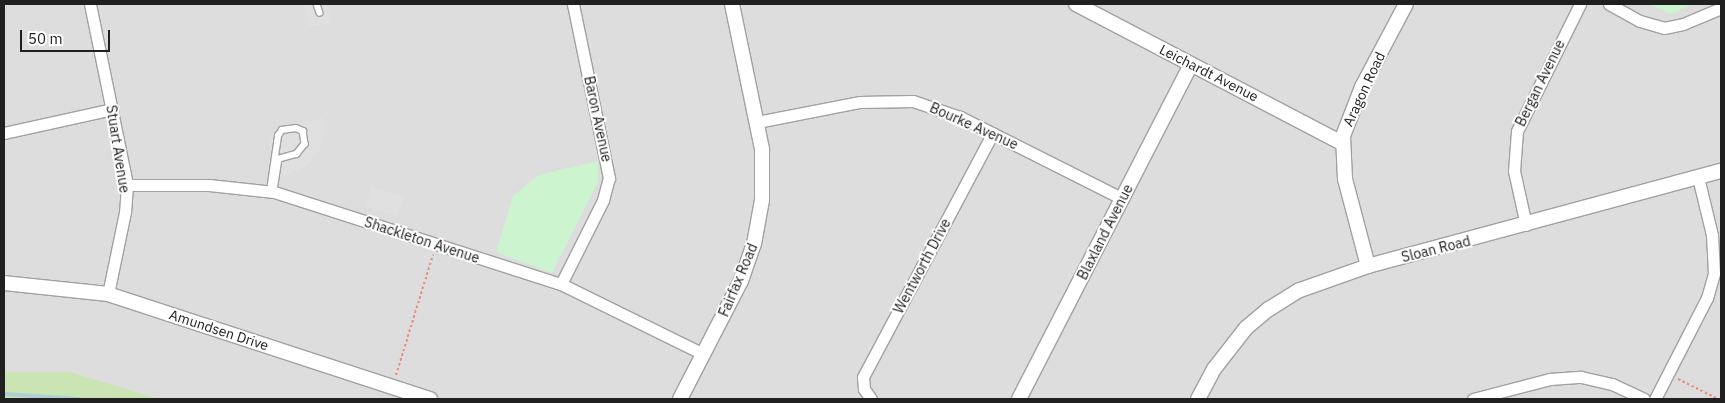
<!DOCTYPE html>
<style>
body{margin:0}
#map{position:relative;width:1725px;height:403px;overflow:hidden;background:#f0ede8;font-family:"IBM Plex Sans",sans-serif}
div>[style]{position:absolute}
[style*='--x']{left:calc(var(--x)*1px);top:calc(var(--y)*1px);width:calc(var(--w)*1px);rotate:calc(var(--a)*1deg)}
.residential>*{inset:0;background:#dedddd;transform-origin:0 0}
.grass>*{inset:0;background:#cbe4b4}
.park>*{inset:0;background:#cbf4cf}
.parking>*{inset:0;background:#e0e0e0;transform-origin:0 0}
.stream>*{height:4px;margin:-2px;padding:0 2px;transform-origin:2px;border-radius:2px;background:#aeced8}
.path>*{height:2px;margin-top:-1px;transform-origin:0;background:repeating-linear-gradient(90deg,#eb8b7e 0 2.5px,transparent 0 5px)}
.roads{filter:drop-shadow(1px 0 #a1a1a1) drop-shadow(-1px 0 #a1a1a1) drop-shadow(0 1px #a1a1a1) drop-shadow(0 -1px #a1a1a1)}
.service>*{height:5.5px;margin:-2.75px;padding:0 2.75px;transform-origin:2.75px;border-radius:2.75px;background:#fff}
.minor>*{height:11px;margin:-5.5px;padding:0 5.5px;transform-origin:5.5px;border-radius:5.5px;background:#fff}
.tertiary>*{height:14px;margin:-7px;padding:0 7px;transform-origin:7px;border-radius:7px;background:#fff}
span{translate:-50% -50%;white-space:nowrap;text-align:center;line-height:1.15;-webkit-text-stroke:4px #fff;paint-order:stroke}
.street-label{font-size:14px;color:#202020}
.frame{position:absolute;inset:0;border:5px solid #202020;pointer-events:none}
.scale{position:absolute;left:20px;top:30px;width:90px;height:22px;box-sizing:border-box;border:2px solid #202020;border-top:0;padding-left:6px;font-size:15px;line-height:18px;white-space:nowrap;color:#202020;-webkit-text-stroke:4px #fff;paint-order:stroke}
</style>
<div id="map">
<div class="residential">
<div style="left:4px;top:4px;width:1717px;height:395px"></div>
</div>
<div class="grass">
<div style="clip-path:polygon(4px 372px,70px 372px,159px 399px,4px 399px)"></div>
</div>
<div class="park">
<div style="clip-path:polygon(1649px 4px,1693px 4px,1671px 14px)"></div>
<div style="clip-path:polygon(598px 161px,598px 182px,552px 273px,496px 252px,513px 196px,539px 175px)"></div>
</div>
<div class="parking">
<div style="clip-path:polygon(304px 4px,328px 4px,332px 23px,309px 26px)"></div>
<div style="clip-path:polygon(323px 118px,325px 130px,319px 151px,306px 166px,285px 176px,269px 175px,270px 135px,276px 129px)"></div>
<div style="left:371px;top:187px;width:34px;height:20px;rotate:17deg"></div>
</div>
<div class="stream">
<div style="--x:4;--y:394;--w:75;--a:3.8"></div>
</div>
<div class="path">
<div style="--x:396;--y:375;--w:126;--a:-72.9"></div>
<div style="--x:1678;--y:379;--w:45;--a:26.6"></div>
</div>
<div class="roads">
<div class="service">
<div style="--x:317;--y:4;--w:9;--a:72"></div>
<div style="--x:270;--y:191;--w:56;--a:-81.7"></div>
<div style="--x:278;--y:136;--w:7;--a:-56"></div>
<div style="--x:282;--y:130;--w:14;--a:-8"></div>
<div style="--x:296;--y:128;--w:8;--a:23"></div>
<div style="--x:303;--y:131;--w:13;--a:81"></div>
<div style="--x:305;--y:144;--w:13;--a:129"></div>
<div style="--x:297;--y:154;--w:19;--a:164"></div>
<div style="--x:279;--y:159;--w:33;--a:99"></div>
</div>
<div class="minor">
<div style="--x:90;--y:4;--w:185;--a:78.4"></div>
<div style="--x:127;--y:185;--w:27;--a:94"></div>
<div style="--x:125;--y:212;--w:84;--a:101.7"></div>
<div style="--x:1609;--y:4;--w:35;--a:29"></div>
<div style="--x:1640;--y:21;--w:25;--a:16"></div>
<div style="--x:1664;--y:28;--w:19;--a:-12"></div>
<div style="--x:1683;--y:24;--w:41;--a:-22.8"></div>
<div style="--x:757;--y:122;--w:105;--a:-11"></div>
<div style="--x:860;--y:102;--w:53;--a:-1.1"></div>
<div style="--x:913;--y:101;--w:50;--a:18.8"></div>
<div style="--x:960;--y:117;--w:182;--a:26.7"></div>
<div style="--x:4;--y:133;--w:111;--a:-12.5"></div>
<div style="--x:127;--y:185;--w:82;--a:0"></div>
<div style="--x:209;--y:185;--w:65;--a:6.1"></div>
<div style="--x:274;--y:192;--w:301;--a:17.8"></div>
<div style="--x:561;--y:284;--w:158;--a:26.2"></div>
<div style="--x:1526;--y:225;--w:55;--a:-102.5"></div>
<div style="--x:1514;--y:171;--w:40;--a:-85.7"></div>
<div style="--x:1517;--y:131;--w:142;--a:-63.6"></div>
<div style="--x:561;--y:284;--w:94;--a:-63.4"></div>
<div style="--x:603;--y:200;--w:23;--a:-75"></div>
<div style="--x:609;--y:178;--w:178;--a:-101.7"></div>
<div style="--x:871;--y:399;--w:12;--a:-125"></div>
<div style="--x:864;--y:389;--w:12;--a:-95"></div>
<div style="--x:863;--y:377;--w:276;--a:-62"></div>
<div style="--x:1473;--y:399;--w:80;--a:-14.6"></div>
<div style="--x:1550;--y:379;--w:31;--a:-4"></div>
<div style="--x:1581;--y:377;--w:32;--a:13"></div>
<div style="--x:1612;--y:384;--w:35;--a:25"></div>
<div style="--x:1655;--y:399;--w:114;--a:-62.8"></div>
<div style="--x:1707;--y:298;--w:26;--a:-74"></div>
<div style="--x:1714;--y:273;--w:38;--a:-93"></div>
<div style="--x:1712;--y:235;--w:60;--a:-103.6"></div>
</div>
<div class="tertiary">
<div style="--x:1076;--y:4;--w:300;--a:27.6"></div>
<div style="--x:1368;--y:266;--w:90;--a:-104.8"></div>
<div style="--x:1345;--y:179;--w:43;--a:-92.7"></div>
<div style="--x:1343;--y:136;--w:53;--a:-68.8"></div>
<div style="--x:1362;--y:87;--w:94;--a:-62.1"></div>
<div style="--x:4;--y:283;--w:105;--a:6"></div>
<div style="--x:108;--y:294;--w:339;--a:18.1"></div>
<div style="--x:680;--y:399;--w:133;--a:-62.7"></div>
<div style="--x:741;--y:281;--w:39;--a:-71"></div>
<div style="--x:754;--y:244;--w:45;--a:-79.7"></div>
<div style="--x:762;--y:200;--w:51;--a:-90"></div>
<div style="--x:762;--y:149;--w:148;--a:-101.7"></div>
<div style="--x:1019;--y:399;--w:376;--a:-62.8"></div>
<div style="--x:1198;--y:399;--w:34;--a:-62"></div>
<div style="--x:1214;--y:369;--w:52;--a:-52"></div>
<div style="--x:1246;--y:328;--w:30;--a:-40"></div>
<div style="--x:1269;--y:309;--w:36;--a:-32"></div>
<div style="--x:1300;--y:290;--w:72;--a:-19.4"></div>
<div style="--x:1368;--y:266;--w:366;--a:-15.1"></div>
</div>
</div>
<div class="street-label">
<span style="left:1209px;top:73px;rotate:27deg">Leichardt Avenue</span>
<span style="left:1540px;top:83px;rotate:-64deg">Bergan Avenue</span>
<span style="left:1364px;top:89px;rotate:-65deg">Aragon Road</span>
<span style="left:598px;top:119px;rotate:78deg">Baron Avenue</span>
<span style="left:974px;top:126px;rotate:24deg">Bourke Avenue</span>
<span style="left:118px;top:149px;rotate:81deg">Stuart Avenue</span>
<span style="left:1105px;top:232px;rotate:-63deg">Blaxland Avenue</span>
<span style="left:422px;top:240px;rotate:18deg">Shackleton Avenue</span>
<span style="left:1436px;top:249px;rotate:-14deg">Sloan Road</span>
<span style="left:922px;top:266px;rotate:-62deg">Wentworth Drive</span>
<span style="left:738px;top:280px;rotate:-67deg">Fairfax Road</span>
<span style="left:219px;top:330px;rotate:18deg">Amundsen Drive</span>
</div>
<div class="frame"></div>
<div class="scale">50 m</div>
</div>
